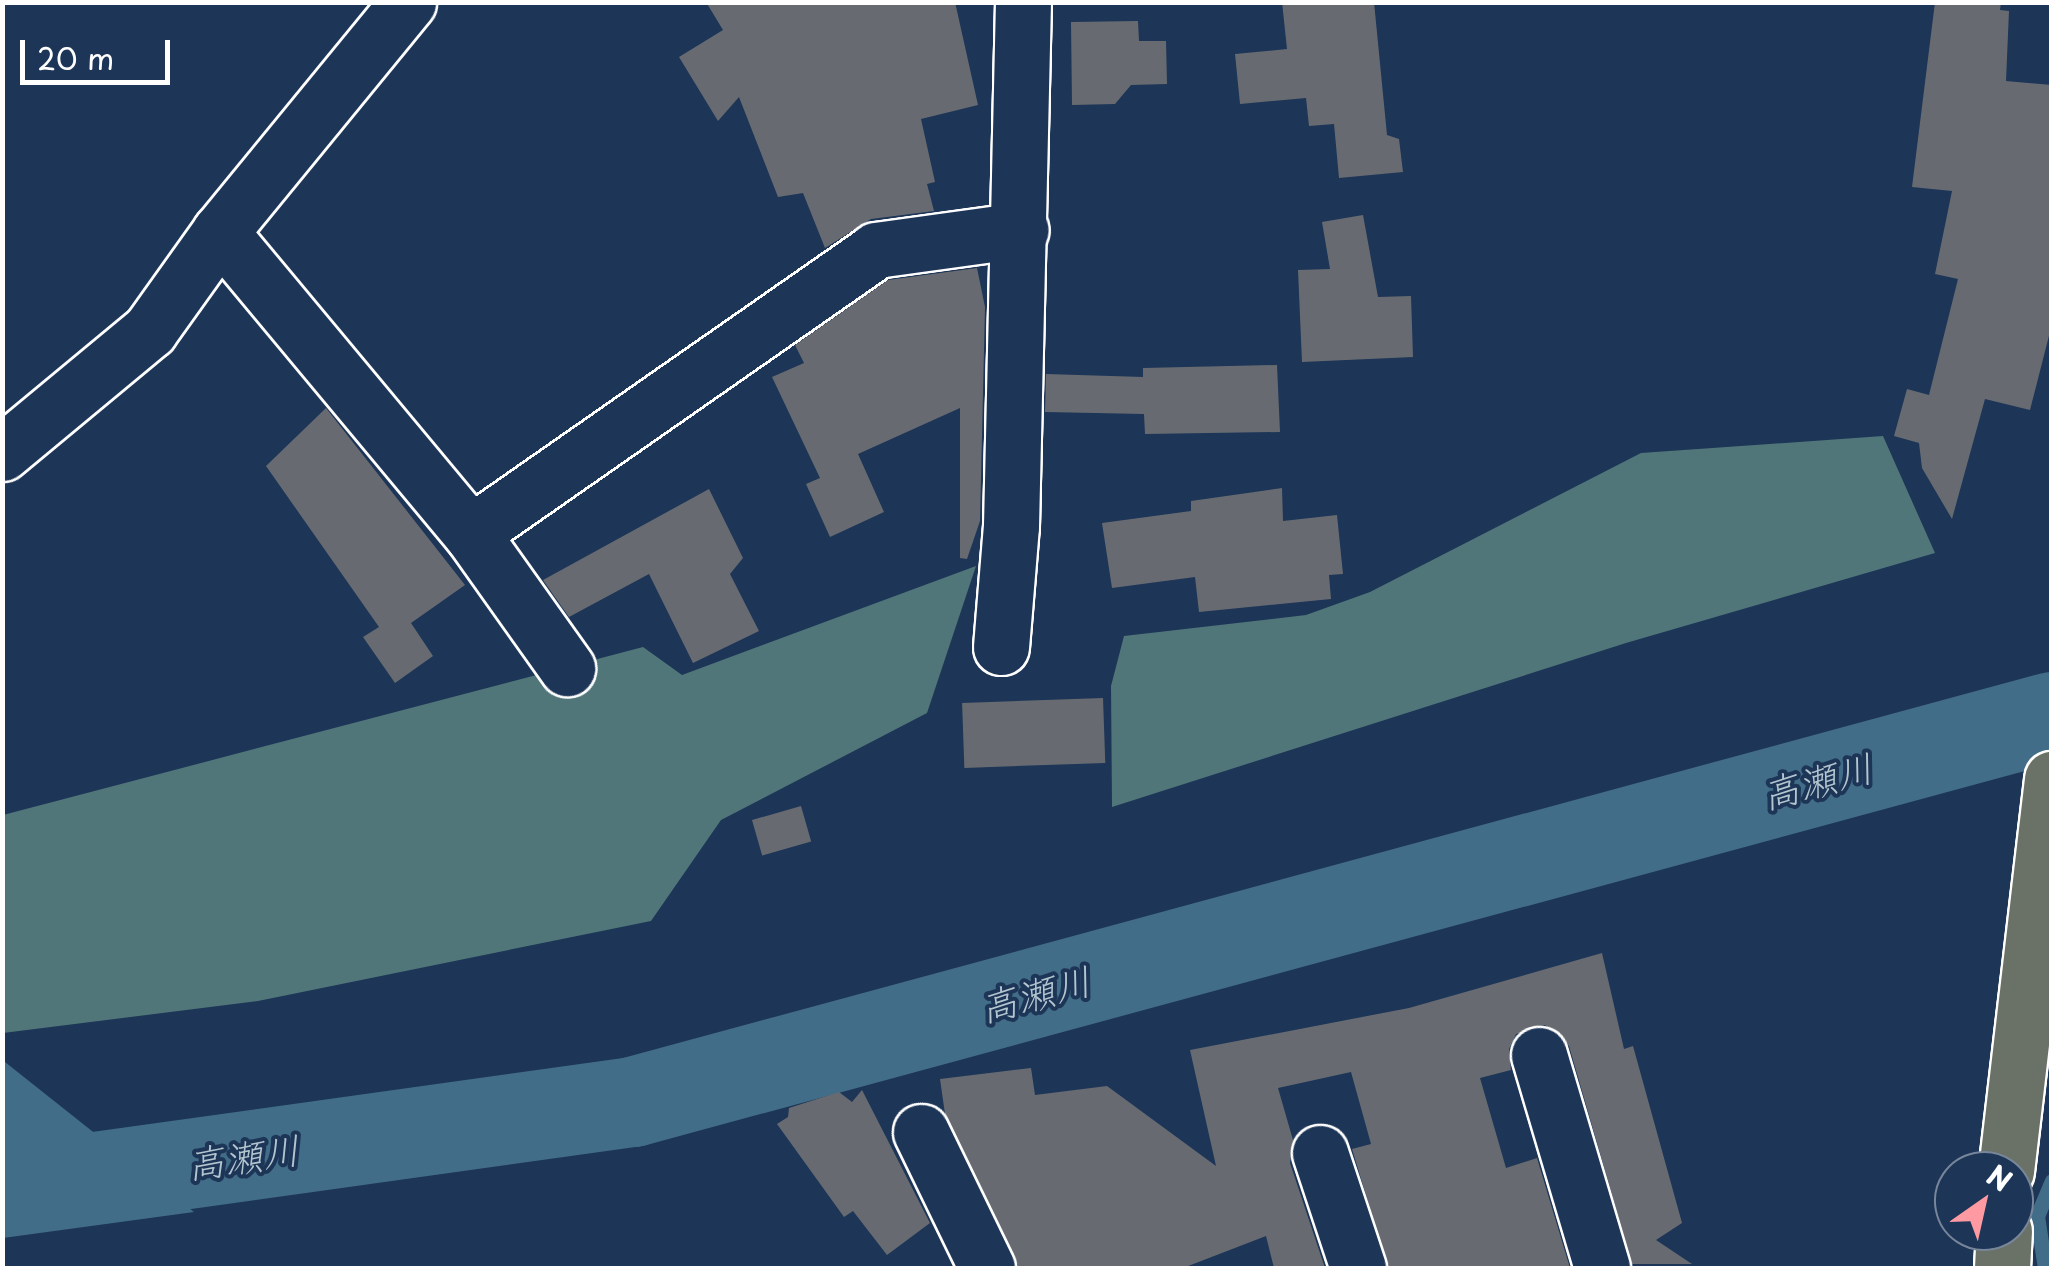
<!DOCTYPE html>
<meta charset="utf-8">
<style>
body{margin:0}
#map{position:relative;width:2054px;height:1271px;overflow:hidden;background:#1d3557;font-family:"Playpen Sans","Klee One",sans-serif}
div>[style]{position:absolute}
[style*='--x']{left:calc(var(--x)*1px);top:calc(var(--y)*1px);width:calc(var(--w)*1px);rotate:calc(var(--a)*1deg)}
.green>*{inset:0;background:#507679}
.water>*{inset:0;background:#426d88}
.stream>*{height:15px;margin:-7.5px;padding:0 7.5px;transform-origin:7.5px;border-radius:7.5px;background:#426d88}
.river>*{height:90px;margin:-45px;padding:0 45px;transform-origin:45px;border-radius:45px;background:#426d88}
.building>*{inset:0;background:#676b71;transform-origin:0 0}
.roads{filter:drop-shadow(2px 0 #fff) drop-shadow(-2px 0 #fff) drop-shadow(0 2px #fff) drop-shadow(0 -2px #fff)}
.minor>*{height:55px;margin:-27.5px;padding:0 27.5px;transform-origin:27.5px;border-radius:27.5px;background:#1d3557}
.major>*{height:55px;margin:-27.5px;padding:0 27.5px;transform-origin:27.5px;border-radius:27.5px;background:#6a7166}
span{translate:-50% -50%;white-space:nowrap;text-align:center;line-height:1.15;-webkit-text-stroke:8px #1d3557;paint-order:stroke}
.water-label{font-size:38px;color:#b3c5cf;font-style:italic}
.frame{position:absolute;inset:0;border:5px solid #fff;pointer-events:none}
.north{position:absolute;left:1934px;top:1151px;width:100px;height:100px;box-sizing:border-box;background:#1d3557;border:2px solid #77869a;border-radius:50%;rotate:34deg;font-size:28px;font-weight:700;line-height:40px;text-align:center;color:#fff}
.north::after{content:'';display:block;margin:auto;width:35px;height:45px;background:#ff9aa2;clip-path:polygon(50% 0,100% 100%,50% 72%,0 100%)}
.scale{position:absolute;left:20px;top:40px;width:150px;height:45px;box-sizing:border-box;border:5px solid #fff;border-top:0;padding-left:12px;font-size:30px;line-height:35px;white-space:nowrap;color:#fff;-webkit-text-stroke:8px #1d3557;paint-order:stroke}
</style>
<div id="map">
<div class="green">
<div style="clip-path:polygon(1883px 436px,1935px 553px,1626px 643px,1112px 807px,1111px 686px,1124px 636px,1306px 615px,1370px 592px,1641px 453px)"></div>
<div style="clip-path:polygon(976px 566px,927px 713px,721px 820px,651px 921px,258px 1001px,3px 1033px,3px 815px,643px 647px,682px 675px)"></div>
</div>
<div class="water">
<div style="clip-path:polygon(5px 1062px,194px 1212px,3px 1238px)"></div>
</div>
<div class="stream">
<div style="--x:2045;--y:1268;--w:53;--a:-98.7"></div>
<div style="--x:2037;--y:1216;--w:38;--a:-67"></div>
</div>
<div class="river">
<div style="--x:2;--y:1190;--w:637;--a:-7.94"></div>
<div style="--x:633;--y:1102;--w:1470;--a:-15.18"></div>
</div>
<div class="building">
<div style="clip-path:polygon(706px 2px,955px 2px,978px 105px,921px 119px,935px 182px,927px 184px,934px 211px,871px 219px,825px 248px,803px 193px,778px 197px,739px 97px,718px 121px,679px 57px,723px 30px)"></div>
<div style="clip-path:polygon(1282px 2px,1374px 2px,1387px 135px,1399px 139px,1403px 172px,1339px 178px,1334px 124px,1309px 126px,1306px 98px,1240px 104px,1235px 54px,1287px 49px)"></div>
<div style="clip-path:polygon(1935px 2px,2001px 2px,2000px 10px,2009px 11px,2006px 81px,2052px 85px,2052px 324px,2030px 410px,1985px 399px,1952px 519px,1922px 468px,1919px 443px,1894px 436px,1907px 389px,1929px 395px,1958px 279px,1935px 274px,1952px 191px,1912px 187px)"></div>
<div style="clip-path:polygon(1138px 21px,1139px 41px,1166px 41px,1167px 84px,1131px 85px,1115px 104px,1072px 105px,1071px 22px)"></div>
<div style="clip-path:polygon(1363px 215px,1378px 297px,1411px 296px,1413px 357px,1302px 362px,1298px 270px,1330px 269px,1322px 222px)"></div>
<div style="clip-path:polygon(977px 268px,985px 307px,980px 521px,967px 559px,960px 558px,960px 408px,858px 454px,884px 512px,830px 537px,806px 484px,820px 478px,772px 377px,804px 363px,795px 345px,888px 280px)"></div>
<div style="clip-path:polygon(1277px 365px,1280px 432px,1145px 434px,1144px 414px,1045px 412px,1046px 374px,1143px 377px,1143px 368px)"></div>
<div style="clip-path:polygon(326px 408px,465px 585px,411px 623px,433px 656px,395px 683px,363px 637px,379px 627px,266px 466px)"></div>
<div style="clip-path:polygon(1282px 488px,1283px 521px,1337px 515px,1343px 574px,1329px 575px,1331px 599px,1199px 612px,1195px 577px,1112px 588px,1102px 523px,1191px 511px,1191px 501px)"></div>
<div style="clip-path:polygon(709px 489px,743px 558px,730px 574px,759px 631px,693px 663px,649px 574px,569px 617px,543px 580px)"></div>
<div style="left:1103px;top:698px;width:65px;height:141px;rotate:88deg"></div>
<div style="left:801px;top:806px;width:37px;height:51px;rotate:74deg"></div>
<div style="clip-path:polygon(1602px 953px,1624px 1049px,1633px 1046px,1682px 1223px,1656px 1240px,1692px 1264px,1632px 1264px,1569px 1046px,1545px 1025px,1516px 1034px,1509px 1049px,1511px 1070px,1480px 1078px,1506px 1168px,1537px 1158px,1570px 1268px,1388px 1268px,1352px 1149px,1371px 1144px,1351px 1072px,1278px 1088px,1293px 1140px,1290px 1163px,1325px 1268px,1274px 1268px,1266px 1236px,1183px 1268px,1019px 1268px,945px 1114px,940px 1079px,1031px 1068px,1035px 1095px,1107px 1086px,1216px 1166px,1190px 1050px,1409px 1008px)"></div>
<div style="clip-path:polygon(862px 1090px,930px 1223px,887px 1255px,853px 1211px,844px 1217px,777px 1124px,788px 1117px,789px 1108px,839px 1092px,852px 1102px)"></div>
</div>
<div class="roads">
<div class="minor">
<div style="--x:220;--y:232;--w:392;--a:50.2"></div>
<div style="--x:471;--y:533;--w:166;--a:54.6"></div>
<div style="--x:2;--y:453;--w:192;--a:-39.7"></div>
<div style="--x:150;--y:330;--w:120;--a:-54.5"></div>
<div style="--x:220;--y:232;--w:297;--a:-50.7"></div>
<div style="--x:471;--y:533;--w:494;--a:-34.9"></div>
<div style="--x:876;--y:250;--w:146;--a:-7.9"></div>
<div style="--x:1001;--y:647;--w:121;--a:-85.3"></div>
<div style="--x:1011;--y:526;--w:524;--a:-88.69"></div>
<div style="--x:1539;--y:1055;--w:222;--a:73.5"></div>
<div style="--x:921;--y:1132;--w:151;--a:64.1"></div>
<div style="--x:1320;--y:1153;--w:121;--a:71.7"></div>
</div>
<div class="major">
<div style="--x:2006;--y:1171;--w:395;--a:-83.3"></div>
<div style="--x:2002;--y:1268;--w:37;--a:-87"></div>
</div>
</div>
<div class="water-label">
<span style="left:1817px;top:780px;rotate:-15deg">高瀬川</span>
<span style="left:1035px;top:993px;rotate:-15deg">高瀬川</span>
<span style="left:243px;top:1156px;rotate:-8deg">高瀬川</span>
</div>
<div class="frame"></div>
<div class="north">N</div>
<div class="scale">20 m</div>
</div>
